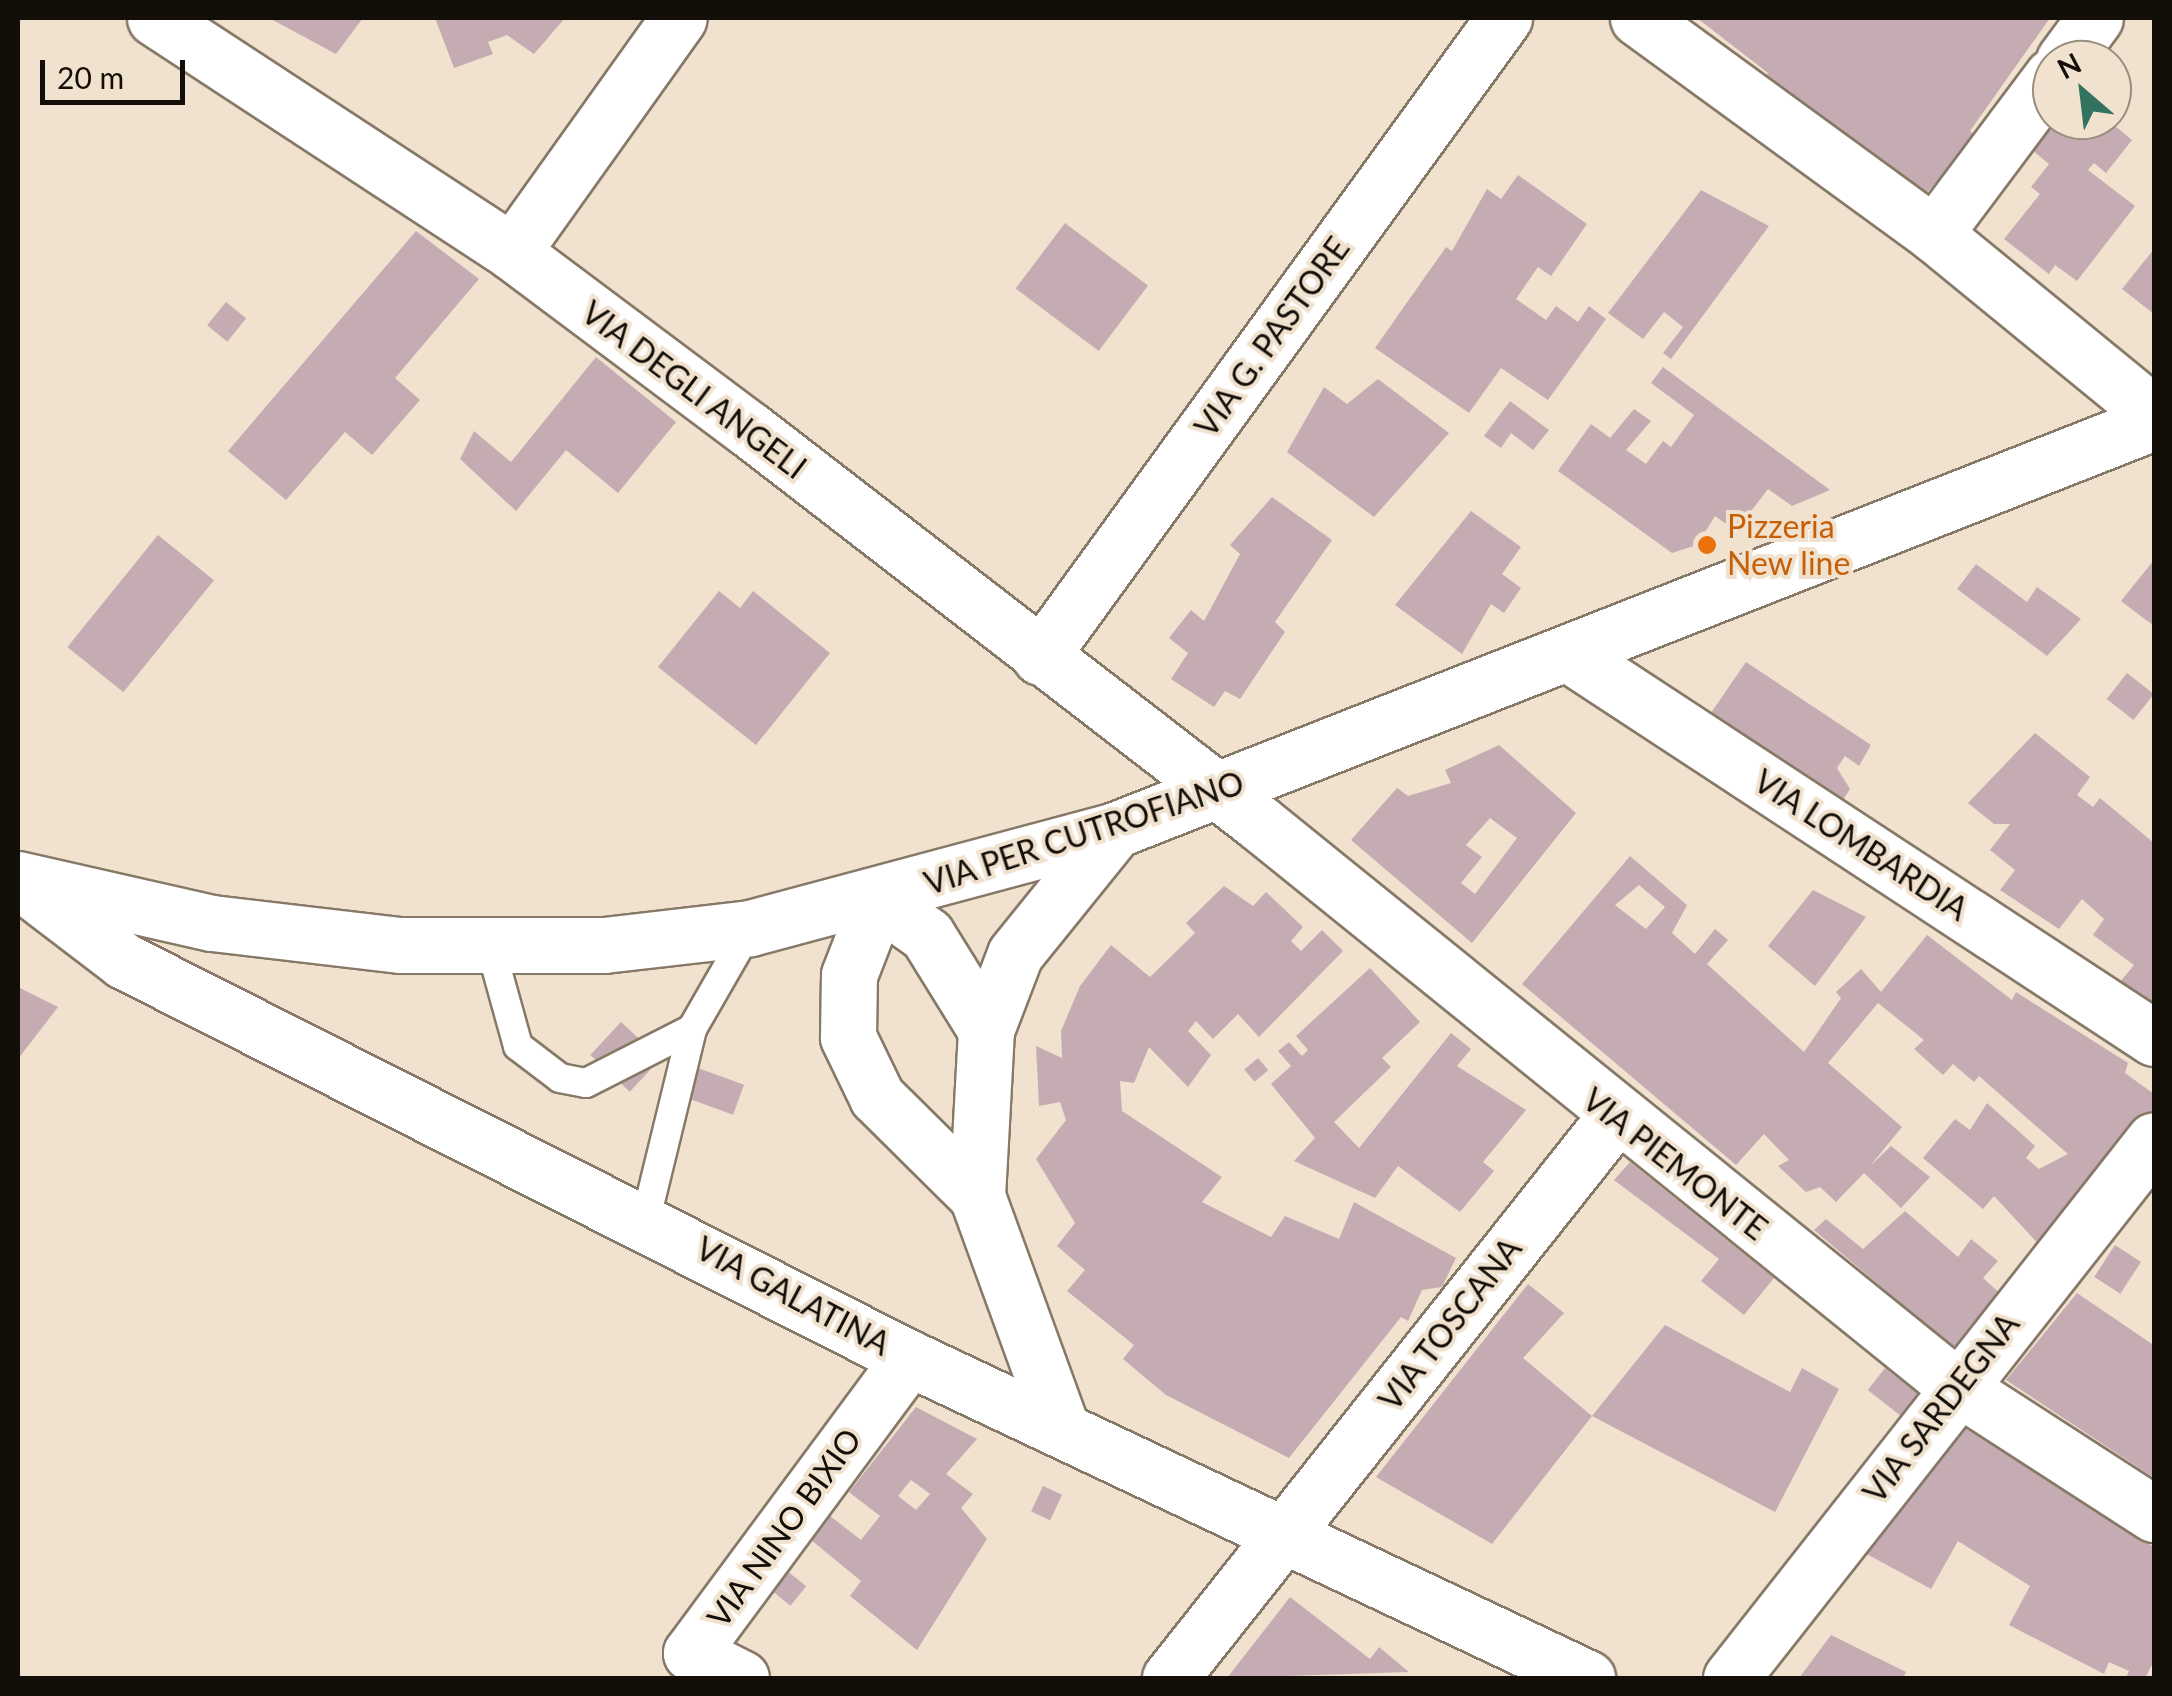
<!DOCTYPE html>
<style>
body{margin:0}
#map{position:relative;width:2172px;height:1696px;overflow:hidden;background:#f1e2cf;font-family:Lato,sans-serif}
div>[style]{position:absolute}
[style*='--x']{left:calc(var(--x)*1px);top:calc(var(--y)*1px);width:calc(var(--w)*1px);rotate:calc(var(--a)*1deg)}
.building>*{inset:0;background:#c5acb3;transform-origin:0 0}
.roads{filter:drop-shadow(2px 0 #877968) drop-shadow(-2px 0 #877968) drop-shadow(0 2px #877968) drop-shadow(0 -2px #877968)}
.service>*{height:28px;margin:-14px;padding:0 14px;transform-origin:14px;border-radius:14px;background:#fff}
.minor>*{height:55px;margin:-27.5px;padding:0 27.5px;transform-origin:27.5px;border-radius:27.5px;background:#fff}
.tertiary>*{height:55px;margin:-27.5px;padding:0 27.5px;transform-origin:27.5px;border-radius:27.5px;background:#fff}
.secondary>*{height:55px;margin:-27.5px;padding:0 27.5px;transform-origin:27.5px;border-radius:27.5px;background:#fff}
.dots>*{width:28px;height:28px;translate:-50% -50%;box-sizing:border-box;border:5px solid #f1e2cf;border-radius:50%}
span{translate:-50% -50%;white-space:nowrap;text-align:center;line-height:1.15;-webkit-text-stroke:8px #f1e2cf;paint-order:stroke}
.street-label{font-size:32px;color:#130e08}
.food-label{font-size:32px;color:#c56008}
.left{translate:0 -50%;text-align:left}
.frame{position:absolute;inset:0;border:20px solid #130e08;pointer-events:none}
.north{position:absolute;left:2032px;top:40px;width:100px;height:100px;box-sizing:border-box;background:#f1e2cf;border:2px solid #988d7f;border-radius:50%;rotate:332deg;font-size:28px;font-weight:700;line-height:40px;text-align:center;color:#130e08}
.north::after{content:'';display:block;margin:auto;width:35px;height:45px;background:#32725f;clip-path:polygon(50% 0,100% 100%,50% 72%,0 100%)}
.scale{position:absolute;left:40px;top:60px;width:145px;height:45px;box-sizing:border-box;border:5px solid #130e08;border-top:0;padding-left:12px;font-size:30px;line-height:35px;white-space:nowrap;color:#130e08;-webkit-text-stroke:8px #f1e2cf;paint-order:stroke}
</style>
<div id="map">
<div class="building">
<div style="clip-path:polygon(269px 18px,363px 18px,336px 54px)"></div>
<div style="clip-path:polygon(435px 18px,565px 18px,534px 54px,507px 35px,488px 42px,493px 54px,454px 68px)"></div>
<div style="clip-path:polygon(1697px 18px,2050px 18px,1970px 131px,1977px 137px,1922px 198px,1756px 89px,1768px 73px)"></div>
<div style="clip-path:polygon(2056px 120px,2108px 120px,2132px 140px,2106px 173px,2094px 163px,2088px 170px,2135px 206px,2077px 281px,2055px 265px,2049px 274px,2004px 239px,2040px 194px,2031px 187px,2049px 164px,2032px 150px)"></div>
<div style="clip-path:polygon(1518px 175px,1587px 224px,1551px 276px,1538px 267px,1516px 299px,1546px 320px,1556px 306px,1578px 322px,1589px 306px,1606px 319px,1548px 400px,1501px 368px,1469px 413px,1375px 348px,1446px 247px,1452px 251px,1487px 189px,1501px 199px)"></div>
<div style="clip-path:polygon(1701px 190px,1769px 226px,1671px 359px,1663px 353px,1683px 327px,1664px 312px,1643px 339px,1608px 313px)"></div>
<div style="left:1065px;top:223px;width:104px;height:82px;rotate:37deg"></div>
<div style="clip-path:polygon(416px 231px,479px 279px,395px 378px,420px 400px,372px 455px,345px 432px,286px 500px,228px 451px)"></div>
<div style="clip-path:polygon(2154px 249px,2154px 314px,2122px 289px)"></div>
<div style="left:226px;top:302px;width:26px;height:30px;rotate:39deg"></div>
<div style="clip-path:polygon(596px 357px,676px 422px,618px 493px,566px 450px,516px 511px,460px 459px,474px 431px,511px 462px)"></div>
<div style="clip-path:polygon(1663px 367px,1830px 490px,1792px 506px,1768px 489px,1736px 531px,1715px 516px,1697px 545px,1672px 553px,1558px 471px,1591px 424px,1610px 438px,1634px 409px,1651px 421px,1626px 450px,1646px 464px,1663px 441px,1671px 447px,1694px 415px,1651px 383px)"></div>
<div style="clip-path:polygon(1378px 379px,1449px 433px,1374px 517px,1287px 452px,1324px 387px,1347px 404px)"></div>
<div style="clip-path:polygon(1510px 401px,1549px 430px,1533px 450px,1511px 433px,1501px 448px,1484px 436px)"></div>
<div style="clip-path:polygon(1272px 497px,1332px 540px,1275px 622px,1285px 632px,1240px 699px,1225px 691px,1214px 707px,1171px 679px,1188px 653px,1169px 638px,1191px 610px,1204px 621px,1240px 554px,1230px 545px)"></div>
<div style="clip-path:polygon(1471px 511px,1521px 547px,1502px 574px,1521px 588px,1504px 613px,1491px 604px,1462px 654px,1395px 605px)"></div>
<div style="left:158px;top:535px;width:72px;height:144px;rotate:39deg"></div>
<div style="clip-path:polygon(2154px 560px,2154px 626px,2121px 601px)"></div>
<div style="clip-path:polygon(1976px 564px,2027px 602px,2037px 587px,2081px 619px,2047px 656px,1957px 589px)"></div>
<div style="clip-path:polygon(719px 591px,740px 608px,753px 591px,830px 653px,756px 745px,658px 667px)"></div>
<div style="clip-path:polygon(1746px 662px,1871px 745px,1859px 766px,1845px 756px,1837px 768px,1850px 789px,1838px 808px,1706px 720px)"></div>
<div style="left:2127px;top:673px;width:34px;height:33px;rotate:38deg"></div>
<div style="clip-path:polygon(2035px 733px,2090px 777px,2077px 795px,2093px 807px,2100px 798px,2154px 843px,2154px 1014px,2115px 988px,2134px 965px,2093px 935px,2104px 919px,2082px 899px,2059px 929px,2000px 890px,2015px 870px,1990px 850px,2010px 824px,1994px 824px,1968px 803px)"></div>
<div style="clip-path:polygon(evenodd,1499px 745px,1576px 813px,1472px 943px,1351px 840px,1397px 788px,1408px 796px,1451px 783px,1445px 770px,1499px 745px,1490px 818px,1517px 838px,1475px 894px,1461px 883px,1482px 857px,1466px 845px,1490px 818px)"></div>
<div style="clip-path:polygon(evenodd,1630px 856px,1687px 905px,1672px 933px,1695px 954px,1715px 929px,1728px 940px,1707px 964px,1804px 1052px,1841px 998px,1836px 992px,1861px 969px,1881px 992px,1927px 935px,2012px 1000px,2016px 992px,2128px 1063px,2125px 1073px,2154px 1094px,2154px 1108px,2044px 1250px,1994px 1196px,1983px 1209px,1923px 1158px,1955px 1119px,1970px 1130px,1987px 1103px,2035px 1146px,2026px 1158px,2039px 1169px,2068px 1154px,1979px 1076px,1974px 1082px,1953px 1064px,1943px 1075px,1914px 1049px,1924px 1040px,1878px 1003px,1828px 1063px,1902px 1127px,1870px 1166px,1891px 1146px,1930px 1177px,1901px 1208px,1864px 1173px,1836px 1202px,1820px 1187px,1806px 1192px,1778px 1166px,1789px 1160px,1764px 1134px,1736px 1165px,1522px 984px,1630px 856px,1639px 885px,1665px 907px,1646px 929px,1615px 905px,1639px 885px)"></div>
<div style="clip-path:polygon(1224px 886px,1253px 906px,1266px 892px,1303px 927px,1291px 941px,1301px 951px,1322px 930px,1343px 951px,1259px 1037px,1238px 1014px,1213px 1039px,1196px 1021px,1188px 1031px,1211px 1055px,1188px 1087px,1149px 1047px,1134px 1083px,1120px 1081px,1122px 1111px,1222px 1177px,1202px 1202px,1271px 1237px,1285px 1216px,1339px 1239px,1354px 1202px,1456px 1258px,1442px 1287px,1422px 1290px,1408px 1321px,1401px 1317px,1289px 1458px,1166px 1395px,1123px 1359px,1134px 1345px,1067px 1291px,1085px 1270px,1057px 1246px,1075px 1223px,1036px 1159px,1066px 1120px,1060px 1102px,1039px 1106px,1036px 1046px,1062px 1058px,1061px 1031px,1080px 986px,1111px 945px,1150px 977px,1195px 933px,1186px 923px)"></div>
<div style="clip-path:polygon(1813px 890px,1866px 917px,1815px 986px,1768px 946px)"></div>
<div style="clip-path:polygon(1370px 968px,1420px 1022px,1382px 1058px,1391px 1067px,1334px 1122px,1359px 1148px,1451px 1033px,1471px 1049px,1457px 1066px,1526px 1110px,1483px 1162px,1494px 1171px,1460px 1212px,1398px 1166px,1375px 1198px,1294px 1161px,1315px 1138px,1271px 1084px,1291px 1066px,1278px 1051px,1289px 1042px,1302px 1056px,1308px 1050px,1296px 1036px)"></div>
<div style="clip-path:polygon(18px 987px,58px 1007px,18px 1059px)"></div>
<div style="left:621px;top:1022px;width:54px;height:45px;rotate:43deg"></div>
<div style="left:1258px;top:1058px;width:16px;height:18px;rotate:50deg"></div>
<div style="left:698px;top:1068px;width:49px;height:32px;rotate:20deg"></div>
<div style="clip-path:polygon(1630px 1162px,1774px 1278px,1744px 1315px,1701px 1281px,1719px 1259px,1614px 1180px)"></div>
<div style="clip-path:polygon(1905px 1211px,1958px 1257px,1971px 1239px,1998px 1261px,1983px 1278px,2004px 1297px,1958px 1352px,1814px 1230px,1826px 1219px,1863px 1249px)"></div>
<div style="left:2115px;top:1245px;width:31px;height:38px;rotate:33deg"></div>
<div style="clip-path:polygon(1528px 1284px,1564px 1313px,1523px 1358px,1592px 1416px,1665px 1325px,1790px 1392px,1802px 1368px,1839px 1389px,1775px 1512px,1592px 1416px,1492px 1544px,1376px 1477px)"></div>
<div style="clip-path:polygon(2077px 1293px,2152px 1344px,2154px 1478px,2006px 1380px)"></div>
<div style="left:1885px;top:1368px;width:42px;height:28px;rotate:38deg"></div>
<div style="clip-path:polygon(evenodd,916px 1407px,977px 1439px,946px 1474px,973px 1494px,961px 1508px,987px 1539px,917px 1650px,850px 1596px,861px 1581px,811px 1540px,830px 1516px,861px 1540px,880px 1516px,849px 1492px,916px 1407px,911px 1480px,930px 1494px,916px 1510px,898px 1496px,911px 1480px)"></div>
<div style="clip-path:polygon(1959px 1419px,2154px 1547px,2154px 1661px,2145px 1678px,2126px 1678px,2129px 1671px,2109px 1662px,2104px 1674px,2009px 1625px,2030px 1586px,1958px 1541px,1931px 1589px,1863px 1552px)"></div>
<div style="left:1043px;top:1486px;width:21px;height:28px;rotate:25deg"></div>
<div style="left:786px;top:1570px;width:26px;height:25px;rotate:39deg"></div>
<div style="clip-path:polygon(1290px 1597px,1370px 1659px,1379px 1647px,1409px 1672px,1227px 1678px)"></div>
<div style="clip-path:polygon(1831px 1635px,1906px 1672px,1903px 1678px,1799px 1678px)"></div>
</div>
<div class="roads">
<div class="service">
<div style="--x:490;--y:945;--w:105;--a:74.5"></div>
<div style="--x:518;--y:1046;--w:53;--a:37.3"></div>
<div style="--x:560;--y:1078;--w:26;--a:11"></div>
<div style="--x:586;--y:1083;--w:119;--a:-27"></div>
<div style="--x:646;--y:1218;--w:195;--a:-76.3"></div>
<div style="--x:692;--y:1029;--w:116;--a:-60.1"></div>
</div>
<div class="minor">
<div style="--x:155;--y:18;--w:427;--a:33.2"></div>
<div style="--x:512;--y:252;--w:297;--a:36.8"></div>
<div style="--x:750;--y:430;--w:642;--a:37.66"></div>
<div style="--x:1258;--y:822;--w:897;--a:38.94"></div>
<div style="--x:1956;--y:1386;--w:236;--a:32.9"></div>
<div style="--x:1638;--y:18;--w:366;--a:36.1"></div>
<div style="--x:1934;--y:234;--w:284;--a:39.3"></div>
<div style="--x:2064;--y:60;--w:52;--a:-53.6"></div>
<div style="--x:1934;--y:234;--w:197;--a:-53.2"></div>
<div style="--x:512;--y:252;--w:287;--a:-54.5"></div>
<div style="--x:1567;--y:653;--w:702;--a:33.26"></div>
<div style="--x:1040;--y:657;--w:790;--a:-54.02"></div>
<div style="--x:741;--y:1678;--w:56;--a:-153.4"></div>
<div style="--x:691;--y:1653;--w:367;--a:-53.5"></div>
<div style="--x:1170;--y:1678;--w:716;--a:-51.58"></div>
<div style="--x:1731;--y:1678;--w:684;--a:-51.82"></div>
</div>
<div class="tertiary">
<div style="--x:18;--y:880;--w:133;--a:37.4"></div>
<div style="--x:124;--y:961;--w:880;--a:26.83"></div>
<div style="--x:909;--y:1358;--w:750;--a:25.27"></div>
<div style="--x:986;--y:1030;--w:81;--a:-69.1"></div>
<div style="--x:1015;--y:954;--w:159;--a:-51.1"></div>
<div style="--x:977;--y:1196;--w:141;--a:-135.3"></div>
<div style="--x:877;--y:1097;--w:67;--a:-115.8"></div>
<div style="--x:848;--y:1037;--w:62;--a:-89.1"></div>
<div style="--x:849;--y:975;--w:80;--a:-68.9"></div>
<div style="--x:878;--y:900;--w:60;--a:35.5"></div>
<div style="--x:927;--y:935;--w:112;--a:58.2"></div>
<div style="--x:986;--y:1030;--w:166;--a:93.1"></div>
<div style="--x:977;--y:1196;--w:248;--a:70"></div>
</div>
<div class="secondary">
<div style="--x:18;--y:879;--w:199;--a:12.8"></div>
<div style="--x:212;--y:923;--w:189;--a:6.7"></div>
<div style="--x:400;--y:945;--w:204;--a:0"></div>
<div style="--x:604;--y:945;--w:147;--a:-6.6"></div>
<div style="--x:750;--y:928;--w:378;--a:-15"></div>
<div style="--x:1115;--y:830;--w:1116;--a:-21.44"></div>
</div>
</div>
<div class="dots">
<div style="left:1707px;top:545px;background:#e8710a"></div>
</div>
<div class="street-label">
<span style="left:1272px;top:337px;rotate:-54deg">VIA G. PASTORE</span>
<span style="left:694px;top:390px;rotate:37deg">VIA DEGLI ANGELI</span>
<span style="left:1084px;top:833px;rotate:-18deg">VIA PER CUTROFIANO</span>
<span style="left:1861px;top:845px;rotate:33deg">VIA LOMBARDIA</span>
<span style="left:1675px;top:1164px;rotate:38deg">VIA PIEMONTE</span>
<span style="left:793px;top:1296px;rotate:28deg">VIA GALATINA</span>
<span style="left:1450px;top:1324px;rotate:-52deg">VIA TOSCANA</span>
<span style="left:1941px;top:1408px;rotate:-52deg">VIA SARDEGNA</span>
<span style="left:784px;top:1528px;rotate:-54deg">VIA NINO BIXIO</span>
</div>
<div class="food-label">
<span class="left" style="left:1727px;top:545px">Pizzeria<br>New line</span>
</div>
<div class="frame"></div>
<div class="north">N</div>
<div class="scale">20 m</div>
</div>
